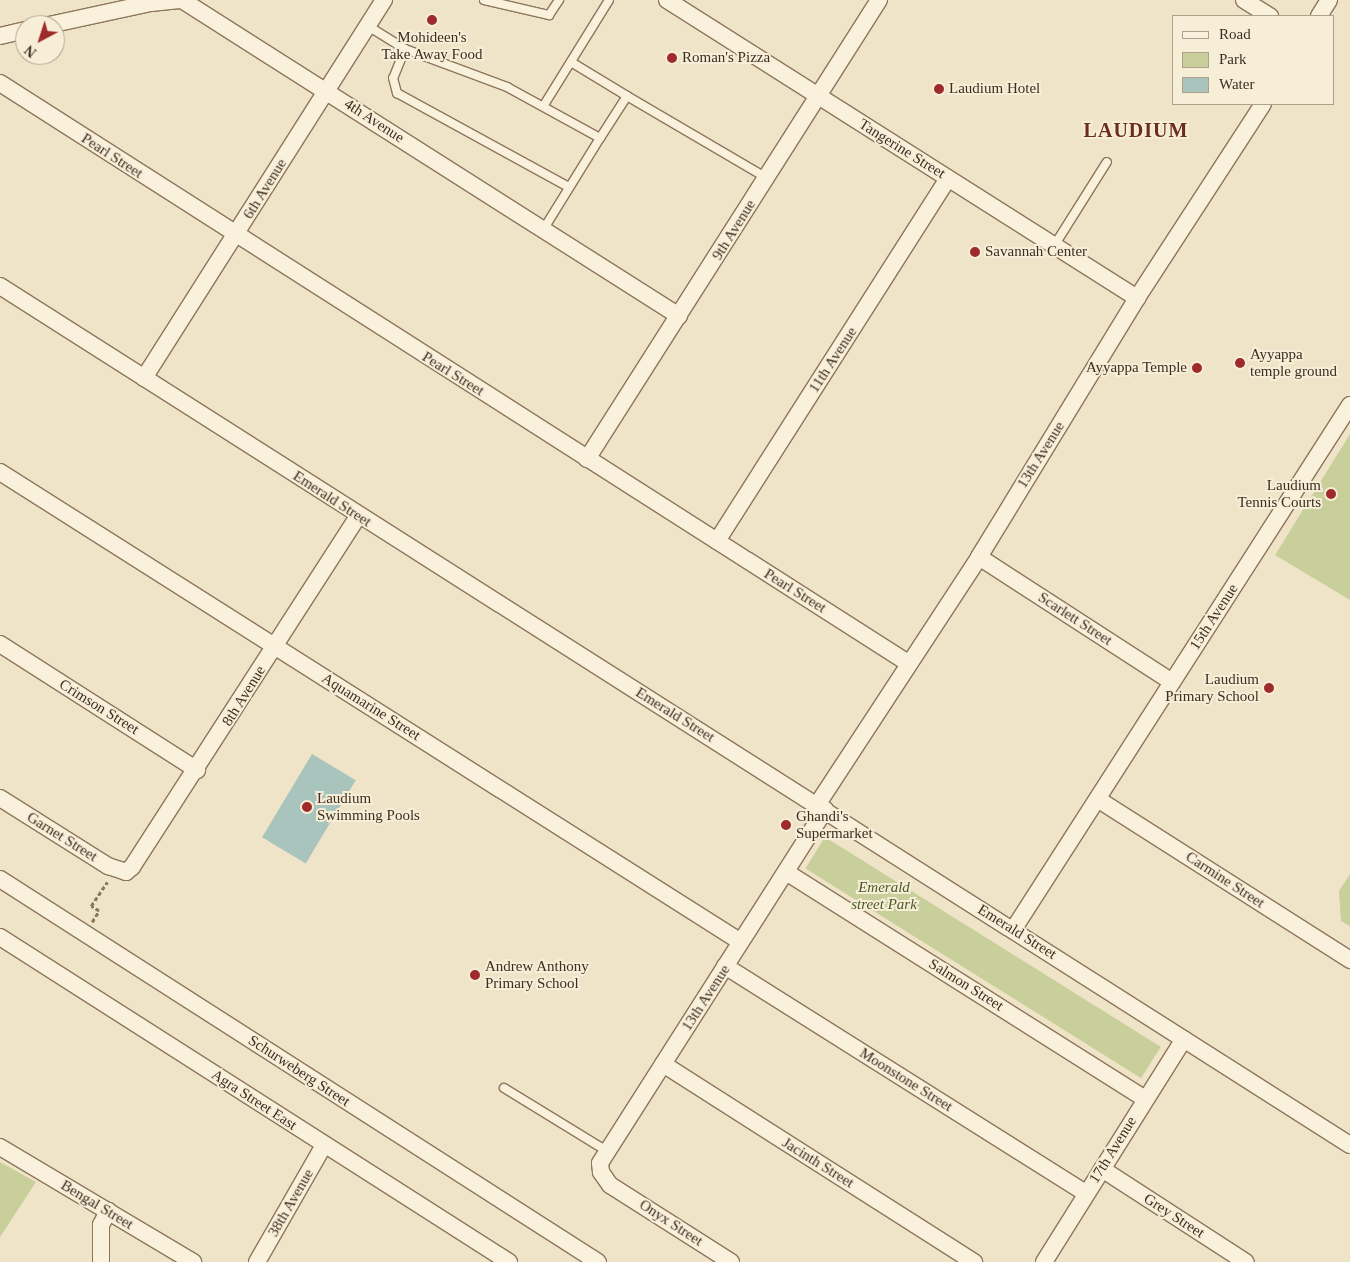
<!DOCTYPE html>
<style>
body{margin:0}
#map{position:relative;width:1350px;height:1262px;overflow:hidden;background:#f0e4c8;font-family:Georgia,serif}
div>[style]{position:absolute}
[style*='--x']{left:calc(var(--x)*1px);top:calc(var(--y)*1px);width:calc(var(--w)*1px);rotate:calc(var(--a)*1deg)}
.green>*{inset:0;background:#c9cf9b;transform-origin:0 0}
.water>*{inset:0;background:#a9c4bc;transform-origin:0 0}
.path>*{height:2.5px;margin-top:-1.25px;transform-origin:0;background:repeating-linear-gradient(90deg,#8d765c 0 4px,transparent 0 6.5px)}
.roads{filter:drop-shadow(1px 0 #8d765c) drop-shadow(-1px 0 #8d765c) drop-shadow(0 1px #8d765c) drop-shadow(0 -1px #8d765c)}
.lane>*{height:8px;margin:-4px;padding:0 4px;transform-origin:4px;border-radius:4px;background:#faf1dc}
.street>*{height:16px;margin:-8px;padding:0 8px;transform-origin:8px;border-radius:8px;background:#faf1dc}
.dots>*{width:14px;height:14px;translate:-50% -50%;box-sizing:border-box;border:2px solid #f7eed8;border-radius:50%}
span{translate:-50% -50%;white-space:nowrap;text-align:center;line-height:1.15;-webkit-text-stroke:4px #f7eed8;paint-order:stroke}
.poi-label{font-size:15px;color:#3d2e20}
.left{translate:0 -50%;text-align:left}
.right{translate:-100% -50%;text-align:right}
.street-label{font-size:15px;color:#3d2e20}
.park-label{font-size:15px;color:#4d5a26;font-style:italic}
.district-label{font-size:20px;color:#6b2e1e;font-weight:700;letter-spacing:1px}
.legend{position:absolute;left:1172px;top:15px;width:162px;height:90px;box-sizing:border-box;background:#f7eed8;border:1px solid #ada18e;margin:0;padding:6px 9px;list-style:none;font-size:15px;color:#3d2e20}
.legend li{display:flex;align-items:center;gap:10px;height:25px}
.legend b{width:25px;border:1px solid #ada18e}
.north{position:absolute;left:15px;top:15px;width:50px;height:50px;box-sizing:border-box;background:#f7eed8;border:1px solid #ada18e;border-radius:50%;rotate:220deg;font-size:14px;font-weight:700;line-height:20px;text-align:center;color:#3d2e20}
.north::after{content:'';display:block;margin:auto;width:18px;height:22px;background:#9e2a2b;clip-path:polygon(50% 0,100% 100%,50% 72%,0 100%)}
</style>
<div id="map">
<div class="green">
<div style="clip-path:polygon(1350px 434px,1350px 600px,1275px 555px)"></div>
<div style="left:825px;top:837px;width:396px;height:37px;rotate:32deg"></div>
<div style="clip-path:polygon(1350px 874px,1350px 926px,1341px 921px,1339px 891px)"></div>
<div style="clip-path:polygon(0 1162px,36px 1182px,0 1237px)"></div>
</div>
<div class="water">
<div style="left:312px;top:754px;width:51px;height:97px;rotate:31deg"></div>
</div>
<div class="path">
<div style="--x:92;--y:922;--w:13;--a:-58"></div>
<div style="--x:99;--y:911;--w:9;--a:-148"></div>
<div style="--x:91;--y:906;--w:29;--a:-56"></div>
</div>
<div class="roads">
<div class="lane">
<div style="--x:484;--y:0;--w:67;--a:13"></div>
<div style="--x:549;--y:15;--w:18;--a:-56"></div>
<div style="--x:368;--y:26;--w:44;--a:31.9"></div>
<div style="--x:405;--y:49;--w:109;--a:20.4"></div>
<div style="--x:507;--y:87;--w:106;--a:28.7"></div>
<div style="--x:600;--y:138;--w:108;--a:121.8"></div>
<div style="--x:405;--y:49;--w:31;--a:112"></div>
<div style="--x:393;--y:78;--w:16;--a:75"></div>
<div style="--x:397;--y:93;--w:196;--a:28.7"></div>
<div style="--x:571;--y:62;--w:66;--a:31.3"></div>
<div style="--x:627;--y:96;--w:50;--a:122.7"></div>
<div style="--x:627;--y:96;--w:162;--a:30.4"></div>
<div style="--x:544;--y:105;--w:123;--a:-58.2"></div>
<div style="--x:1054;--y:246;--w:99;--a:-57.8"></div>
<div style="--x:504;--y:1088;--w:119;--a:31.5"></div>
</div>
<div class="street">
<div style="--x:667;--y:0;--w:557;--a:32.38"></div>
<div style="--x:1244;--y:0;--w:31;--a:32"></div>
<div style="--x:1319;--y:16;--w:19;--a:-58"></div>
<div style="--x:49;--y:25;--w:104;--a:-12.2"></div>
<div style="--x:151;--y:3;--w:31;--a:-6"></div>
<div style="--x:182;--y:0;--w:589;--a:32.45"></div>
<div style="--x:0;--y:36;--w:26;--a:-13"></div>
<div style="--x:0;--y:83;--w:1077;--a:32.57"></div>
<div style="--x:0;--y:286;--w:1600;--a:32.47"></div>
<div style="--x:144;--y:378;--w:448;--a:-57.6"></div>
<div style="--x:587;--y:459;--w:544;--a:-57.54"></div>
<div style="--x:0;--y:472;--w:877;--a:32.39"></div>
<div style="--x:717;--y:541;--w:429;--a:-57.5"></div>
<div style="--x:979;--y:557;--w:230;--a:32.9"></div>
<div style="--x:0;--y:644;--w:234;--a:32.6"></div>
<div style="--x:0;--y:798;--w:128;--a:32.2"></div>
<div style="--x:108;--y:866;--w:19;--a:18"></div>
<div style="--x:126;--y:872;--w:8;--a:-40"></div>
<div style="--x:132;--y:867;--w:417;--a:-57.2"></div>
<div style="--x:1099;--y:800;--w:298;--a:32.5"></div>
<div style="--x:817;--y:805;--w:296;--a:-56.8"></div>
<div style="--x:979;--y:557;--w:303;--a:-58.6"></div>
<div style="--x:1137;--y:298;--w:231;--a:-57"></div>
<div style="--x:786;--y:872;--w:425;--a:32.3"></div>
<div style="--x:0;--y:879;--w:710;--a:32.64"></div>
<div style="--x:1013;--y:930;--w:624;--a:-57.3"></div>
<div style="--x:0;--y:937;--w:604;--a:32.56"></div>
<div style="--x:725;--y:966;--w:426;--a:32.2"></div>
<div style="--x:663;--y:1064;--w:369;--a:32.5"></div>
<div style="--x:0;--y:1147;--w:225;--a:30.8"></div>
<div style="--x:1102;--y:1169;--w:171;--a:32.9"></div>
<div style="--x:101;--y:1262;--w:37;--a:-90"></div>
<div style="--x:101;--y:1225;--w:16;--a:-63"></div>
<div style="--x:257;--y:1262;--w:135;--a:-60.2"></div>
<div style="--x:731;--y:1262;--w:143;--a:-147.5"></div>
<div style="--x:610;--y:1185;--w:16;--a:-125"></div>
<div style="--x:601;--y:1172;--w:9;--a:-96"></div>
<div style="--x:600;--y:1163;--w:419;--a:-57.5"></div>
<div style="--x:1044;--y:1262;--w:263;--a:-57.9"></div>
</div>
</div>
<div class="dots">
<div style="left:432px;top:20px;background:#9e2a2b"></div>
<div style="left:672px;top:58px;background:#9e2a2b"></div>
<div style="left:939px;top:89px;background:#9e2a2b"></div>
<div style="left:975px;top:252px;background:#9e2a2b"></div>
<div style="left:1240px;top:363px;background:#9e2a2b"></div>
<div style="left:1197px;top:368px;background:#9e2a2b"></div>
<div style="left:1331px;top:494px;background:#9e2a2b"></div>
<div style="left:1269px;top:688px;background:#9e2a2b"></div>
<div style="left:307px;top:807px;background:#9e2a2b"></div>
<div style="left:786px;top:825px;background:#9e2a2b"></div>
<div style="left:475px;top:975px;background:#9e2a2b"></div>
</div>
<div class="poi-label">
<span style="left:432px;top:46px">Mohideen's<br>Take Away Food</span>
<span class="left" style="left:682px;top:58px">Roman's Pizza</span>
<span class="left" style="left:949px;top:89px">Laudium Hotel</span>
<span class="left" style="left:985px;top:252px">Savannah Center</span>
<span class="left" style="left:1250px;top:363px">Ayyappa<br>temple ground</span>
<span class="right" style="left:1187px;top:368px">Ayyappa Temple</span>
<span class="right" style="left:1321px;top:494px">Laudium<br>Tennis Courts</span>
<span class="right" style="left:1259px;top:688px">Laudium<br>Primary School</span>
<span class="left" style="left:317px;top:807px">Laudium<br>Swimming Pools</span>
<span class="left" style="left:796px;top:825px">Ghandi's<br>Supermarket</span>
<span class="left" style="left:485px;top:975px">Andrew Anthony<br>Primary School</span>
</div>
<div class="street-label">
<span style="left:374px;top:121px;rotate:33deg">4th Avenue</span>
<span style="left:902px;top:149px;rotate:32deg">Tangerine Street</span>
<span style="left:112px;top:156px;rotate:33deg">Pearl Street</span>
<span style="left:265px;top:189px;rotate:-58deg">6th Avenue</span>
<span style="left:734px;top:230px;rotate:-58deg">9th Avenue</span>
<span style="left:833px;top:360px;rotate:-57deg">11th Avenue</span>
<span style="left:453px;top:374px;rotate:32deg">Pearl Street</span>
<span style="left:1041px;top:455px;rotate:-58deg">13th Avenue</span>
<span style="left:332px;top:499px;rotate:33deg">Emerald Street</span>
<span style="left:795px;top:591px;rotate:32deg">Pearl Street</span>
<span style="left:1214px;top:617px;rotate:-57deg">15th Avenue</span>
<span style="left:1075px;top:619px;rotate:33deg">Scarlett Street</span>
<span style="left:244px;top:696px;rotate:-58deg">8th Avenue</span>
<span style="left:99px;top:707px;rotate:32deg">Crimson Street</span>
<span style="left:371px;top:707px;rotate:32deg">Aquamarine Street</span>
<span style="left:675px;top:715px;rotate:32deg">Emerald Street</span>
<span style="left:62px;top:837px;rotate:32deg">Garnet Street</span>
<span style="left:1225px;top:880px;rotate:33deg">Carmine Street</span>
<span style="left:1017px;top:932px;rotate:32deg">Emerald Street</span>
<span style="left:966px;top:985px;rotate:32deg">Salmon Street</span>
<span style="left:706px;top:998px;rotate:-57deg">13th Avenue</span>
<span style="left:299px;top:1071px;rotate:33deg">Schurweberg Street</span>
<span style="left:906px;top:1080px;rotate:32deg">Moonstone Street</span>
<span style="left:254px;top:1100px;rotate:33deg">Agra Street East</span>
<span style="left:1113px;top:1150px;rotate:-58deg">17th Avenue</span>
<span style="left:818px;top:1163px;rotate:32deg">Jacinth Street</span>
<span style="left:291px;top:1203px;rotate:-60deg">38th Avenue</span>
<span style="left:97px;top:1205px;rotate:31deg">Bengal Street</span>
<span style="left:1174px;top:1216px;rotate:33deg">Grey Street</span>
<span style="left:671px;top:1223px;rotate:33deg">Onyx Street</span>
</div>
<div class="park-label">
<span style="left:884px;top:896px">Emerald<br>street Park</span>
</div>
<div class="district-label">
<span style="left:1136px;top:130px">LAUDIUM</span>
</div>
<ul class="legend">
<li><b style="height:6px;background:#faf1dc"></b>Road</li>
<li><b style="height:14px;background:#c9cf9b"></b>Park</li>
<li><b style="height:14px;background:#a9c4bc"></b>Water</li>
</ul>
<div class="north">N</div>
</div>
